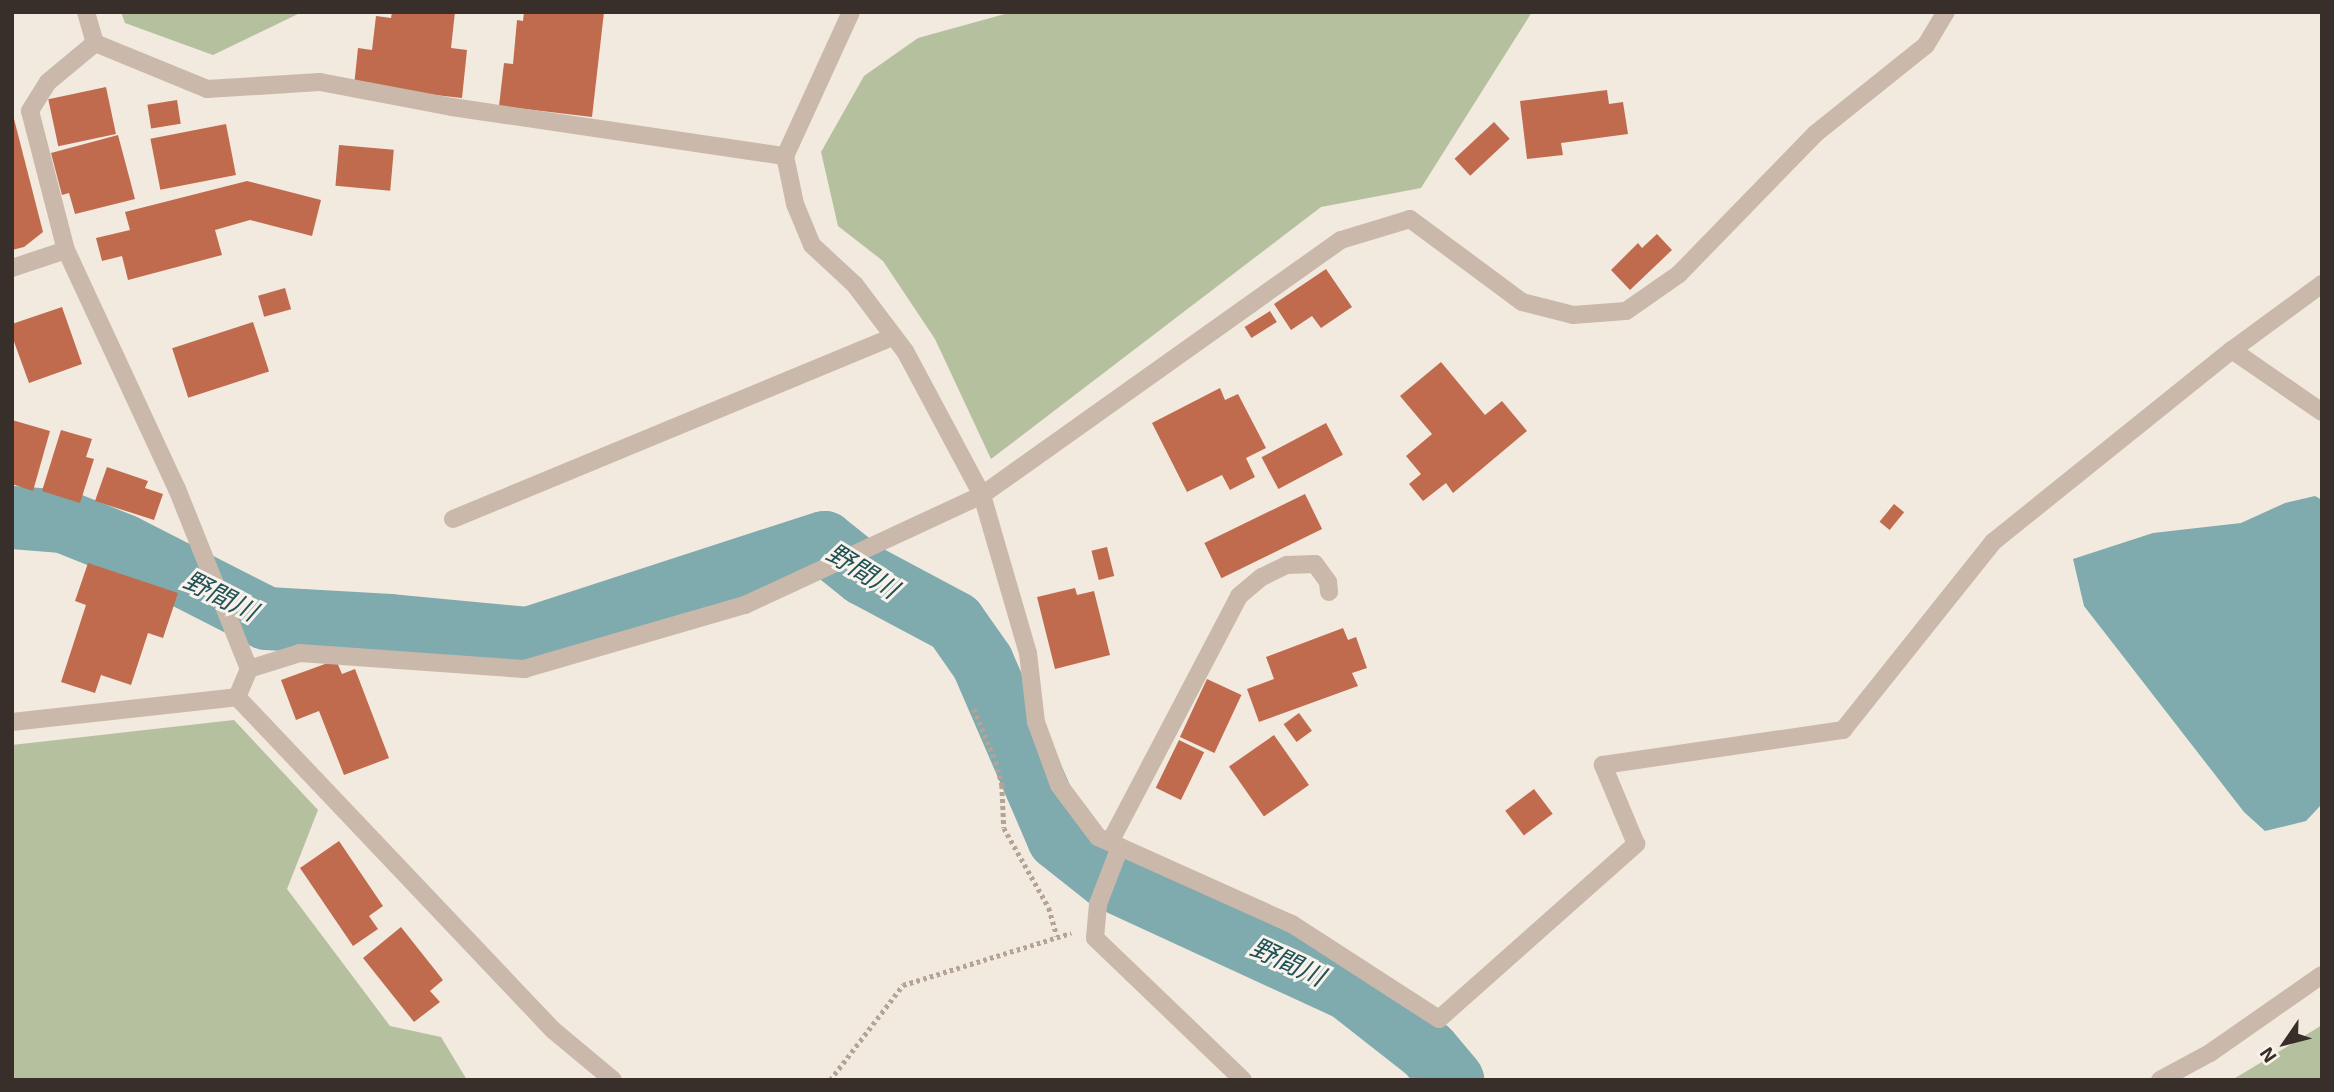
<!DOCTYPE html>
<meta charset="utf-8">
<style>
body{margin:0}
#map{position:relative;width:2334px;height:1092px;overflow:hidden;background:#f2e9df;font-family:"Exo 2","Noto Sans JP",sans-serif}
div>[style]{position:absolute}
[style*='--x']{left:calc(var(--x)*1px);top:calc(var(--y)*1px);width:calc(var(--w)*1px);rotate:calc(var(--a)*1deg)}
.green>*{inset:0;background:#b5c09f}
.water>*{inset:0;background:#7fabae}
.river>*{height:63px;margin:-31.5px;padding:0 31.5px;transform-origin:31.5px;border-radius:31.5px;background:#7fabae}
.building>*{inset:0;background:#c16b4e;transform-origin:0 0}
.path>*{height:4.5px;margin-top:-2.25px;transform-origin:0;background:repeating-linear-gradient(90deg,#b5a495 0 3.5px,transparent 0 7px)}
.minor>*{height:18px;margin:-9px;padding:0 9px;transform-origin:9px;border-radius:9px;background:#cab9ab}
span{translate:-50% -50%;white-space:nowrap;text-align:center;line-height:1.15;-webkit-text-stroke:6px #f9f3eb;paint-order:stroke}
.water-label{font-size:26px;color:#215358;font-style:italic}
.frame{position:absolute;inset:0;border:14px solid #382e2a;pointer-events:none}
.north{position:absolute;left:2250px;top:1008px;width:70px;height:70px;-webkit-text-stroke:5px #f9f3eb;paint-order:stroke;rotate:235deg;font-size:19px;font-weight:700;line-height:28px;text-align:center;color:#382e2a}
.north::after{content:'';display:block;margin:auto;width:24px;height:32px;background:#382e2a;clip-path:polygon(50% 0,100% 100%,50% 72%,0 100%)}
</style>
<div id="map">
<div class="green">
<div style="clip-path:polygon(121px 12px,302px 12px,213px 55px,125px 23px)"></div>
<div style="clip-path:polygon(1012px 12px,1532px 12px,1421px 188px,1321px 207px,991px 459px,935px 339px,883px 261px,838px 226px,821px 152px,864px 76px,918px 38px)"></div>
<div style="clip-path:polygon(234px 720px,318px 810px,287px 889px,390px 1026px,441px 1037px,467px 1080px,12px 1080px,12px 745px)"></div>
<div style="clip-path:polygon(2322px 1025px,2322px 1080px,2232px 1080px,2275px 1054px)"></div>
</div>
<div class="water">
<div style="clip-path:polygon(2315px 496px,2322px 500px,2322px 804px,2306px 821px,2265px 831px,2244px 812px,2084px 606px,2073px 559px,2153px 533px,2241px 523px,2285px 503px)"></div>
</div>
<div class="river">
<div style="--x:12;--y:517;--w:51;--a:4.5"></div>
<div style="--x:63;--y:521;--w:65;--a:21.8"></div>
<div style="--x:123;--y:545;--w:161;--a:27"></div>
<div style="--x:266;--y:618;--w:124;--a:3.2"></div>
<div style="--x:390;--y:625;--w:139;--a:5.4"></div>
<div style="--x:528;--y:638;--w:311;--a:-18"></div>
<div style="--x:824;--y:542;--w:51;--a:38.7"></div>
<div style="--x:864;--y:574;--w:102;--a:28.1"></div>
<div style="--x:954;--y:622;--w:49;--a:55"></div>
<div style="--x:982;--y:662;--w:192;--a:66.6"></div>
<div style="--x:1058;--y:838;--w:66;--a:38.3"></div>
<div style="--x:1110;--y:879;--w:263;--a:24.7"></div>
<div style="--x:1349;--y:989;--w:100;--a:38.1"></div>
<div style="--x:1428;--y:1051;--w:38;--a:50"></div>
</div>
<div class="building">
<div style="clip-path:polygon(392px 12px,455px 12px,451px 48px,467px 50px,462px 98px,354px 86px,358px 48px,372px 50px,376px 16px,391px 18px)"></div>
<div style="clip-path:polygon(524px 12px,604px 12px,592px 117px,499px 106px,504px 63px,513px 64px,517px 20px,523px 21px)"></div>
<div style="left:106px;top:87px;width:48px;height:59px;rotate:78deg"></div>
<div style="clip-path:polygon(1607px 90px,1609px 104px,1623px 102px,1628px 134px,1561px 143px,1563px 155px,1527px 159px,1520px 101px)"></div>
<div style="left:177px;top:100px;width:24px;height:30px;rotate:81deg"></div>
<div style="clip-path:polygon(13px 115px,43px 232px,24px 247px,12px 250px)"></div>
<div style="left:1494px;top:122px;width:23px;height:54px;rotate:47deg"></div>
<div style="left:226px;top:124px;width:52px;height:77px;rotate:79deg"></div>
<div style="clip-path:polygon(118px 135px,135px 199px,75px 214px,69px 193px,62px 195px,51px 153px)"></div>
<div style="left:339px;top:145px;width:55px;height:41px;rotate:5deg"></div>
<div style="clip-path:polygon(247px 181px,321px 200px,312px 236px,250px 220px,215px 230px,222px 255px,128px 280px,122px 256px,102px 261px,96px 238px,130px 230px,125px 212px)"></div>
<div style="clip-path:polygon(1657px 234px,1672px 250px,1630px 290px,1611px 270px,1638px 243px,1642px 248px)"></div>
<div style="clip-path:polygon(1326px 269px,1352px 307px,1321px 328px,1312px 316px,1291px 330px,1274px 304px)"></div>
<div style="left:285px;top:288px;width:22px;height:28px;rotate:74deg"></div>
<div style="clip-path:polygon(62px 307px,82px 364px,29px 383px,12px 336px,12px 324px)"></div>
<div style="left:1270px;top:311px;width:13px;height:30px;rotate:58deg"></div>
<div style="left:253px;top:322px;width:52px;height:85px;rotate:72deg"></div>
<div style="clip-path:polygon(1441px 362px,1485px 415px,1502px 401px,1527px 431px,1453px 493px,1446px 483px,1423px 501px,1409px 484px,1421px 474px,1406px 456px,1432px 434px,1400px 396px)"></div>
<div style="clip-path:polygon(1220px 388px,1225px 400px,1238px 394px,1266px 448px,1246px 458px,1255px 477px,1230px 490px,1222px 475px,1187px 492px,1152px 423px)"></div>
<div style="clip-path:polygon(12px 420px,50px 431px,33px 491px,12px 484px)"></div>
<div style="left:1326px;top:423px;width:36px;height:73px;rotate:62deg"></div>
<div style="clip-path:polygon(61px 430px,92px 439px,86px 457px,94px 459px,80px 503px,42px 491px)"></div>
<div style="clip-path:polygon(107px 467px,148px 481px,145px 488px,163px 494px,154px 520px,95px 501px)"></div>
<div style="left:1305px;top:494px;width:39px;height:112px;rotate:64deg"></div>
<div style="left:1894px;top:504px;width:13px;height:23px;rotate:39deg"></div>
<div style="left:1107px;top:547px;width:30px;height:16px;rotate:76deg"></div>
<div style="clip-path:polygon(88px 563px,178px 593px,163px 638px,148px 633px,131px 685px,101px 675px,95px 693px,61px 682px,86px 605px,75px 601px)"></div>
<div style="clip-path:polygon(1075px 588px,1077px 595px,1094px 591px,1110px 655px,1055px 669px,1037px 597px)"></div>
<div style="clip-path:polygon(1343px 628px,1348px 640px,1356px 637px,1367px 668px,1352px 673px,1358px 686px,1259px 722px,1247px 689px,1274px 679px,1266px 657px)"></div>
<div style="clip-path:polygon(336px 660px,342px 674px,355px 669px,389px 758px,344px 775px,319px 711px,296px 720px,281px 680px)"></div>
<div style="left:1207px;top:679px;width:38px;height:64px;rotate:25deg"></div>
<div style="left:1299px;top:713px;width:22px;height:19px;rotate:54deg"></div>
<div style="left:1274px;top:735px;width:61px;height:55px;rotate:55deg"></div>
<div style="left:1179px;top:740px;width:28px;height:53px;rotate:26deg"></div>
<div style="left:1534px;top:789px;width:31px;height:36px;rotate:53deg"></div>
<div style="clip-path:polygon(339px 841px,383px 906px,369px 916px,378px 929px,353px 946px,300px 868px)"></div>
<div style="clip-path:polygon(401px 927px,443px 980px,430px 991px,440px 1002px,414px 1022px,363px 958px)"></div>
</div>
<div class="path">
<div style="--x:974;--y:709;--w:57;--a:67.5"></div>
<div style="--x:996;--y:762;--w:24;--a:75"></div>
<div style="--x:1002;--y:785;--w:43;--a:87.3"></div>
<div style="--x:1004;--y:828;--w:92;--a:60.6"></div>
<div style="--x:1049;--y:908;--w:29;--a:74"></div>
<div style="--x:830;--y:1080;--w:120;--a:-52.5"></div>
<div style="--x:903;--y:985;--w:176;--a:-17.2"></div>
</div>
<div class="minor">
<div style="--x:86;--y:12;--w:32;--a:74"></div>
<div style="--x:851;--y:12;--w:158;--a:114.6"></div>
<div style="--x:785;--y:156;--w:49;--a:78.2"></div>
<div style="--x:795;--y:204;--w:44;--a:67.5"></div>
<div style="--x:812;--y:245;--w:59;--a:42.9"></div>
<div style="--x:855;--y:285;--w:83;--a:52.9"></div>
<div style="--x:905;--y:351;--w:163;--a:61.9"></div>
<div style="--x:982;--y:495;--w:165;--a:73.8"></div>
<div style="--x:1028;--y:653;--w:69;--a:83.4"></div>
<div style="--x:1036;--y:722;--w:67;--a:69.9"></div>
<div style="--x:1059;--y:785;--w:65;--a:53.1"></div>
<div style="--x:1098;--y:837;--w:213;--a:24.2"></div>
<div style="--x:1292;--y:924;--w:175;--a:32.9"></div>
<div style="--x:1439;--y:1019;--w:264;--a:-41.6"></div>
<div style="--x:1636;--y:844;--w:86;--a:-112.7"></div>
<div style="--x:1603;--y:765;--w:243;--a:-8.3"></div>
<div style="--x:1843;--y:730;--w:241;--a:-51.4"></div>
<div style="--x:1993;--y:542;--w:307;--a:-38.8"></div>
<div style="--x:2232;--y:350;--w:112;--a:-36.3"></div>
<div style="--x:95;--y:43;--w:61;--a:140.3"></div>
<div style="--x:48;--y:82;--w:34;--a:122"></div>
<div style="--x:30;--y:111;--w:144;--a:75.5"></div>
<div style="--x:66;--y:250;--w:264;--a:65.1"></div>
<div style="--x:177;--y:489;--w:194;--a:68.2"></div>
<div style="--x:249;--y:669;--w:30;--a:113"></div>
<div style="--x:95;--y:43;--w:121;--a:22.3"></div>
<div style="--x:207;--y:89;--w:113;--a:-3.5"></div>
<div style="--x:320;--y:82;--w:134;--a:10.7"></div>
<div style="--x:452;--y:107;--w:337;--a:8.4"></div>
<div style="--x:12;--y:268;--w:57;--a:-18.4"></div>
<div style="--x:2232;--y:350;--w:109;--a:34.6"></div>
<div style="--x:453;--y:519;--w:477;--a:-22.5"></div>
<div style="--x:249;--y:669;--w:53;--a:-17.4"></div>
<div style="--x:300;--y:653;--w:225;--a:4.1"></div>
<div style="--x:524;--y:669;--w:230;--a:-16.2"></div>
<div style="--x:745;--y:605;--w:261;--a:-24.9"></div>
<div style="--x:982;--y:495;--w:440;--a:-35.4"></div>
<div style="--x:1341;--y:240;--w:72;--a:-16.9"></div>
<div style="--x:1410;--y:219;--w:139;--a:36.5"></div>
<div style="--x:1522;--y:302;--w:53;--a:14.3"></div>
<div style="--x:1573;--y:315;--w:53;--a:-4.3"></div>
<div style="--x:1626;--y:311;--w:65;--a:-34.9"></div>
<div style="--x:1679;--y:274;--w:195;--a:-45.8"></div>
<div style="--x:1815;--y:134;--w:142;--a:-38.7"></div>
<div style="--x:1926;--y:45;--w:39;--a:-59"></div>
<div style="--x:237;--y:697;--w:459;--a:46.5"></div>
<div style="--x:553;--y:1030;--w:78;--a:39.8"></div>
<div style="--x:12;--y:722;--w:226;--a:-6.3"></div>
<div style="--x:1110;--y:842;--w:278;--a:-62.3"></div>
<div style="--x:1239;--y:596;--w:30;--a:-40"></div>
<div style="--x:1262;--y:577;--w:28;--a:-26"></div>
<div style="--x:1287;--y:565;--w:28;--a:-2"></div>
<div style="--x:1315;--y:564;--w:22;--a:54"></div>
<div style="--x:1328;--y:582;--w:10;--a:84"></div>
<div style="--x:1120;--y:847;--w:61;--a:111.1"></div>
<div style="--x:1098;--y:904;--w:34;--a:95"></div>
<div style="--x:1095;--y:938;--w:205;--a:43.8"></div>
<div style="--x:2160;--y:1080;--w:57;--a:-28.4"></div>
<div style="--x:2210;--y:1053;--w:136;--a:-34.9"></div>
</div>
<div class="water-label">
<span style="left:863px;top:570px;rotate:32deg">野間川</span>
<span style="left:221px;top:595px;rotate:27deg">野間川</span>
<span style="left:1288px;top:961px;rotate:25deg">野間川</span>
</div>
<div class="frame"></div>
<div class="north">N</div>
</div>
